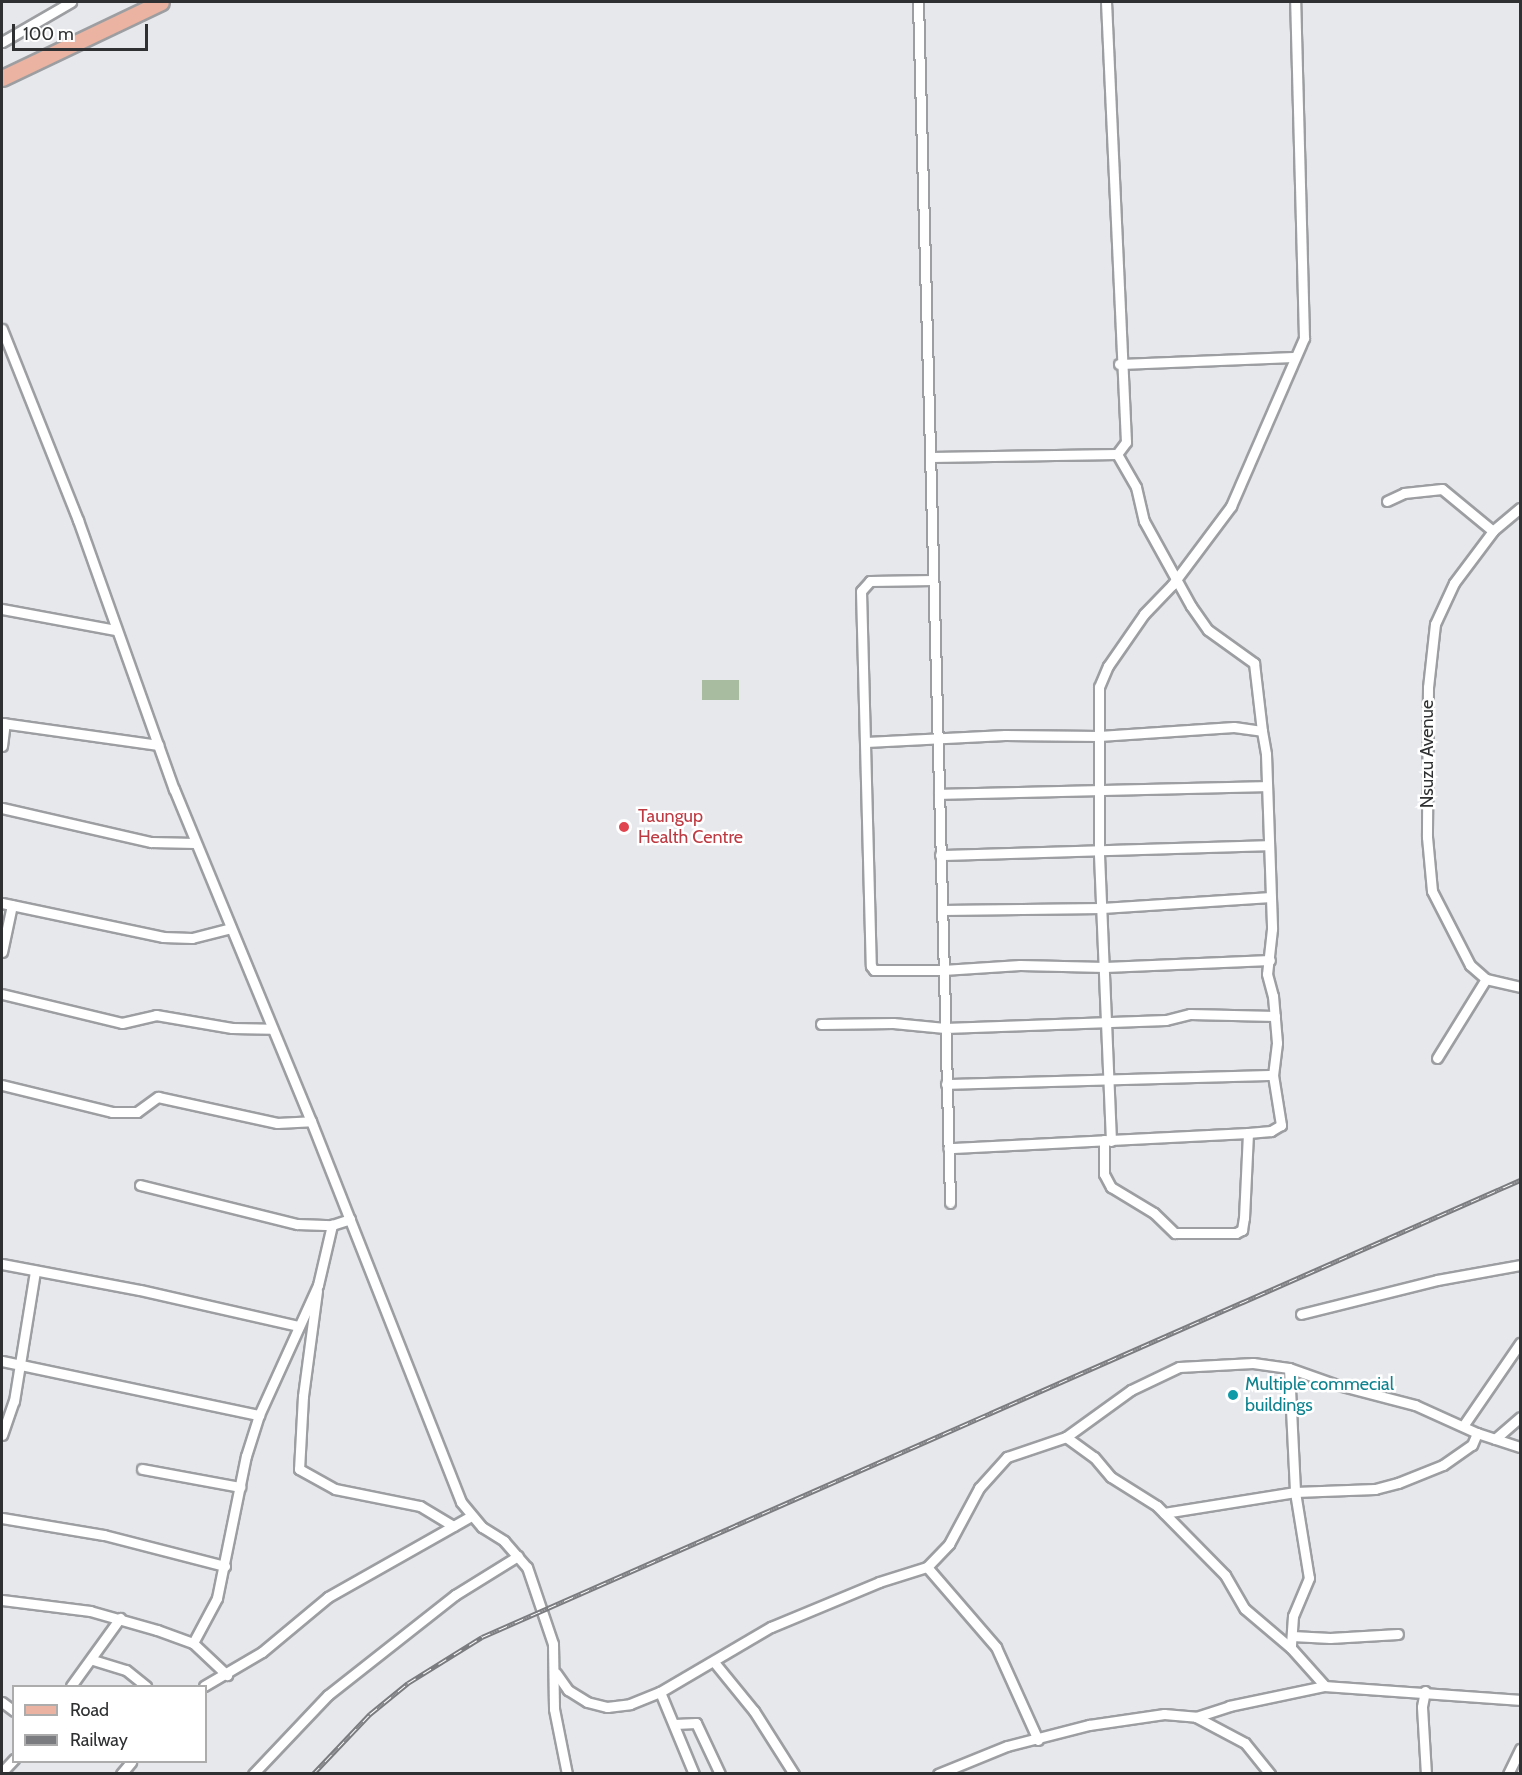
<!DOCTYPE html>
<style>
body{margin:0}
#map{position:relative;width:1522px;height:1775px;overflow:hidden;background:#e7e8ec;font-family:Cabin,sans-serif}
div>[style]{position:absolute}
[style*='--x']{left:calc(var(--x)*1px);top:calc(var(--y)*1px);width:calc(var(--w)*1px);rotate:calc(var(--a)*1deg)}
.green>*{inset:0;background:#a8bda0;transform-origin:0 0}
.roads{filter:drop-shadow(2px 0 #9c9ea1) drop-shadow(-2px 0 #9c9ea1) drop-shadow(0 2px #9c9ea1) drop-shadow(0 -2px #9c9ea1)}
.minor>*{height:9px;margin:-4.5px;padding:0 4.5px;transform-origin:4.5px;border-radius:4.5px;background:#fff}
.primary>*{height:15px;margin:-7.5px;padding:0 7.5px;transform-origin:7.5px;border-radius:7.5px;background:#ebb3a1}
.rail>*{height:5px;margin-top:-2.5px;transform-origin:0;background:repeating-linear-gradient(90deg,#fff 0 9px,#7b7c7f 0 18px);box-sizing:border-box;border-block:2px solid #7b7c7f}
.dots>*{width:16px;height:16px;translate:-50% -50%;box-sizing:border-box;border:3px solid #fff;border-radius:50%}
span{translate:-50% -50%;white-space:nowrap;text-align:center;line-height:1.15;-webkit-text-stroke:5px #fff;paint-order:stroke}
.street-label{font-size:18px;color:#2f3031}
.health-label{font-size:18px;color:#be3a42}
.left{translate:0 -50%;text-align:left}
.culture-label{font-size:18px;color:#0d838f}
.frame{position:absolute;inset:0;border:3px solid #2f3031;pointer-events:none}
.legend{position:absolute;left:12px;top:1685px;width:195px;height:78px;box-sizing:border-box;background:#fff;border:2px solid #acacad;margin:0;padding:8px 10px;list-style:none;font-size:18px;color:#2f3031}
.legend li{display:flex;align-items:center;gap:12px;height:30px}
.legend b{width:30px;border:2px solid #acacad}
.scale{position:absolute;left:12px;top:24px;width:136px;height:27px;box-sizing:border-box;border:3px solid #2f3031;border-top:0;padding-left:8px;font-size:18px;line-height:21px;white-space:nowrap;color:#2f3031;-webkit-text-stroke:4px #fff;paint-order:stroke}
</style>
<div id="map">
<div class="green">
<div style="left:702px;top:680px;width:37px;height:20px"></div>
</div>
<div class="roads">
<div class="minor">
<div style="--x:918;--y:2;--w:1201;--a:88.47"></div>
<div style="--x:2;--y:42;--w:80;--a:-30.1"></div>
<div style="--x:2;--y:329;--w:206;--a:68.3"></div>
<div style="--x:78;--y:520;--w:286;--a:70.4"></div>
<div style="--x:174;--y:789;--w:359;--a:67.6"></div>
<div style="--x:311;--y:1121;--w:409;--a:68.5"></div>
<div style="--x:461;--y:1502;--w:33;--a:50"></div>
<div style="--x:482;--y:1527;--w:26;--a:32"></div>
<div style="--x:504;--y:1541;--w:35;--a:49"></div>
<div style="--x:527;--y:1567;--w:81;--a:71.3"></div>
<div style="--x:553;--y:1644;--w:65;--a:89.1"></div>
<div style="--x:554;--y:1709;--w:66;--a:78.7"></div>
<div style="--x:1119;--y:364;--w:176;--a:-2.3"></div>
<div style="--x:1117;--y:454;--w:38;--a:60"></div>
<div style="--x:1136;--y:487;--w:35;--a:77"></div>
<div style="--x:1144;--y:521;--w:97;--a:61.1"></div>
<div style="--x:1191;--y:606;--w:29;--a:55"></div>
<div style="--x:1208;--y:630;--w:57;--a:35.7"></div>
<div style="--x:1254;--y:663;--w:68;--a:83.3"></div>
<div style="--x:931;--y:457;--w:186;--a:-0.9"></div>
<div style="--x:1117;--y:454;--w:15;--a:-53"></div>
<div style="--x:1126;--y:442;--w:440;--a:-92.6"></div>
<div style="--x:1387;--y:501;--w:19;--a:-25"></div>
<div style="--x:1404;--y:493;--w:38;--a:-6"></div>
<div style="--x:1442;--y:489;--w:66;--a:39.5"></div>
<div style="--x:1520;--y:508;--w:35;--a:140"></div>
<div style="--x:1493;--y:531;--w:65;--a:126.9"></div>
<div style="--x:1454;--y:583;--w:45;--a:114.9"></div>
<div style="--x:1435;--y:624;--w:63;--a:96.3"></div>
<div style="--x:1428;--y:687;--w:150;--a:90.4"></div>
<div style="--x:1427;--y:837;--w:54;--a:84.7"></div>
<div style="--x:1432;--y:891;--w:83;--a:62.8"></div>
<div style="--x:1470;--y:965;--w:21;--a:41"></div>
<div style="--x:1486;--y:979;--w:35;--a:13"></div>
<div style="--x:933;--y:580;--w:63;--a:179.1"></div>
<div style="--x:870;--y:581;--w:13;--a:132"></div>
<div style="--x:861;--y:591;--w:375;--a:88.5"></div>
<div style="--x:871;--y:966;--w:5;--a:53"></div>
<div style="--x:874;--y:970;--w:69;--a:0"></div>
<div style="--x:943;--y:970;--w:77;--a:-3.7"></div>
<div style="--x:1020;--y:965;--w:85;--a:1.3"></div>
<div style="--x:1105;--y:967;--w:165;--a:-2.4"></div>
<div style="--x:2;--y:609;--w:115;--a:10.5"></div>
<div style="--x:2;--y:723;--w:158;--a:8"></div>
<div style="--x:866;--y:742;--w:139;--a:-2.9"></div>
<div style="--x:1005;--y:735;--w:94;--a:0.6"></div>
<div style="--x:1099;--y:736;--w:135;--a:-3.8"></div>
<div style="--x:1234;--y:727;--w:28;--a:8"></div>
<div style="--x:1262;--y:731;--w:23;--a:80"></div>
<div style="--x:1266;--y:754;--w:175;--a:88"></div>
<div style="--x:1272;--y:929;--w:45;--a:96.3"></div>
<div style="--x:1267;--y:974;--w:23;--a:75"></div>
<div style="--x:1273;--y:996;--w:47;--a:85.1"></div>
<div style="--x:1277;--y:1043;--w:32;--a:97"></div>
<div style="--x:1273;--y:1075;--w:51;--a:80.9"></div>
<div style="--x:1281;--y:1125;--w:12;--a:149"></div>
<div style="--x:1271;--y:1131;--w:23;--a:175"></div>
<div style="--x:1248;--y:1133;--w:300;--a:177.1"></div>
<div style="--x:2;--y:746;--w:23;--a:-83"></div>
<div style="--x:939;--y:794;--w:327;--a:-1.4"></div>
<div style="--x:2;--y:808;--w:153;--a:12.9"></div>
<div style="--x:151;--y:842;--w:44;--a:1.3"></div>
<div style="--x:940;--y:855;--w:329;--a:-1.7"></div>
<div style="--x:2;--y:903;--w:165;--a:11.9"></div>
<div style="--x:163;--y:937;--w:29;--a:2"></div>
<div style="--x:192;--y:938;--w:40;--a:-14.4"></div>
<div style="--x:942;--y:910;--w:160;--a:-0.7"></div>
<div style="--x:1102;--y:908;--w:169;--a:-3.7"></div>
<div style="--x:2;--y:952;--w:48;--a:-78"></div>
<div style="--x:2;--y:994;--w:123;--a:13.6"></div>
<div style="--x:122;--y:1023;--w:35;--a:-13"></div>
<div style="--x:156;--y:1015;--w:77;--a:9.7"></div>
<div style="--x:232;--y:1028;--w:39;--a:1"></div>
<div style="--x:821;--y:1024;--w:72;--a:-0.8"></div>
<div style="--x:893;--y:1023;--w:52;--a:5.5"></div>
<div style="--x:945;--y:1028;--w:221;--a:-2.1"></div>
<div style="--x:1166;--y:1020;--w:25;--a:-14"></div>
<div style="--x:1190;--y:1014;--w:85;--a:1.3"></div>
<div style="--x:1437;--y:1058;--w:93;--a:-58.2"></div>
<div style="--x:946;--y:1084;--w:327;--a:-1.6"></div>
<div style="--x:2;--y:1085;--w:113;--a:13.8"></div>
<div style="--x:112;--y:1112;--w:25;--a:0"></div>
<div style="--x:137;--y:1112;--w:26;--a:-36"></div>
<div style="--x:158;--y:1097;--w:122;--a:12.3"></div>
<div style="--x:277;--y:1123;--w:34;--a:-3"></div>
<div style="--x:1104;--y:1140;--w:34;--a:90"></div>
<div style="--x:1104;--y:1174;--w:15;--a:62"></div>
<div style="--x:1111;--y:1187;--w:50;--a:31.2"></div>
<div style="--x:1154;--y:1213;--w:29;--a:44"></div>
<div style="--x:1175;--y:1233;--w:61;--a:0"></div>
<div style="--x:1236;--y:1233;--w:7;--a:-27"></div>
<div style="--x:1242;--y:1230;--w:12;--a:-81"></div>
<div style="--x:1244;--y:1218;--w:85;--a:-87.3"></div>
<div style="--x:1111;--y:1141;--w:290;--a:-92.4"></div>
<div style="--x:1099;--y:851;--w:164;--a:-90"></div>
<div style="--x:1099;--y:687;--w:23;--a:-67"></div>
<div style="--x:1108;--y:666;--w:63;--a:-55.3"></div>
<div style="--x:1144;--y:614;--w:40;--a:-46"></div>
<div style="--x:1172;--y:585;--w:99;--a:-53.2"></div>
<div style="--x:1231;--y:506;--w:183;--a:-66.5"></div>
<div style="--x:1304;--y:338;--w:336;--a:-91.5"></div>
<div style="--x:140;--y:1185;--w:162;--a:14"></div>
<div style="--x:297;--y:1224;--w:35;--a:2"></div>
<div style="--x:2;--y:1264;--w:140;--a:10.7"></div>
<div style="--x:140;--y:1290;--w:163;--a:12.8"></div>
<div style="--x:317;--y:1291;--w:106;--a:97.6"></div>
<div style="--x:303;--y:1396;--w:73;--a:93.1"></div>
<div style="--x:299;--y:1469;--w:41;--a:29.1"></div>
<div style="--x:335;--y:1489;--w:87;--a:11.3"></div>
<div style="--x:420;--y:1506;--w:39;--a:31"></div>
<div style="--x:1301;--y:1314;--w:140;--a:-14"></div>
<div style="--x:1437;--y:1280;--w:84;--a:-10.2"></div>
<div style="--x:2;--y:1361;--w:263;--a:11.9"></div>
<div style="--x:1289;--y:1368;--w:124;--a:87.2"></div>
<div style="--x:1295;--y:1492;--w:87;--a:80.8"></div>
<div style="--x:1309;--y:1578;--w:41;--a:112.8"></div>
<div style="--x:1293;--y:1616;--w:32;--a:94"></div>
<div style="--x:1463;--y:1426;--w:101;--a:-55.5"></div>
<div style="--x:2;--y:1435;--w:36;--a:-71"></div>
<div style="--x:14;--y:1401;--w:132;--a:-80.8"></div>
<div style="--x:1066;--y:1437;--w:34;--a:36"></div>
<div style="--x:1094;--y:1457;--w:26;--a:50"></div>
<div style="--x:1111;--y:1477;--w:54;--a:32.2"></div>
<div style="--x:1157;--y:1506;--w:97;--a:45.4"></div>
<div style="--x:1225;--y:1575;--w:39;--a:60"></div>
<div style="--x:1245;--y:1609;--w:60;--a:40.3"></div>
<div style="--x:1291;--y:1648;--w:51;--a:48.2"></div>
<div style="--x:1495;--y:1439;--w:33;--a:-41"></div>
<div style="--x:142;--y:1469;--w:100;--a:10.4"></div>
<div style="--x:1164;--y:1513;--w:133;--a:-9.1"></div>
<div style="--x:1295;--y:1492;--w:80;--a:-2.1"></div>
<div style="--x:1375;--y:1489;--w:24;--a:-15"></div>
<div style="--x:1398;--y:1483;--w:48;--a:-21.8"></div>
<div style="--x:1443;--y:1465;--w:35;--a:-35"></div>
<div style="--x:1472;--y:1445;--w:13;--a:-67"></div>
<div style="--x:2;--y:1518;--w:103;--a:9.5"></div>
<div style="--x:104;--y:1535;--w:125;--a:14.4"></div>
<div style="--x:927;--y:1567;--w:106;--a:49.2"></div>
<div style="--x:996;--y:1647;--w:102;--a:65.7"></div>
<div style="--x:2;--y:1600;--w:89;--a:7.1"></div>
<div style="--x:90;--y:1611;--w:70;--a:15.8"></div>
<div style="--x:157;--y:1630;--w:38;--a:20"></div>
<div style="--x:193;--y:1643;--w:47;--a:43.3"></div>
<div style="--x:1292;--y:1636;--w:38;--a:3"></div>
<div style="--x:1330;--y:1638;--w:68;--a:-3.4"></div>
<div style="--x:193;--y:1643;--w:51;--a:-61.9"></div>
<div style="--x:217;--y:1598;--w:145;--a:-78.5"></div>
<div style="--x:246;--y:1456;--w:43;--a:-72.4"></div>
<div style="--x:259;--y:1415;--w:143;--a:-65.6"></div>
<div style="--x:318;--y:1285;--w:62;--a:-76.9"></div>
<div style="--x:332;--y:1225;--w:19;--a:-18"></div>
<div style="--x:93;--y:1660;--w:34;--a:17"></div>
<div style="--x:126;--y:1670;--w:26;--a:39"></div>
<div style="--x:714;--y:1662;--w:63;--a:50.8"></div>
<div style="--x:754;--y:1711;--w:75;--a:57.6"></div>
<div style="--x:556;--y:1673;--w:21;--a:55"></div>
<div style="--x:568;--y:1690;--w:22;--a:32"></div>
<div style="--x:587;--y:1702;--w:21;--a:14"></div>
<div style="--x:607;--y:1707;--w:23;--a:-7"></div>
<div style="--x:630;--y:1704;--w:32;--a:-22"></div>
<div style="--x:660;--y:1692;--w:129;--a:-30.4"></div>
<div style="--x:771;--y:1627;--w:117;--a:-22.6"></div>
<div style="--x:879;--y:1582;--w:50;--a:-17.4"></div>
<div style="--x:927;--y:1567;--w:32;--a:-46"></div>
<div style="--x:949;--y:1544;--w:64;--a:-61.8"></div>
<div style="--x:979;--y:1488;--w:42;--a:-47.9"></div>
<div style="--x:1007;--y:1457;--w:62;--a:-18.7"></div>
<div style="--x:1066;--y:1437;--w:80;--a:-35.9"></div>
<div style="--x:1131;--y:1390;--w:53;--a:-25.6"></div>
<div style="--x:1179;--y:1367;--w:74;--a:-3.1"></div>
<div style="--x:1253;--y:1363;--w:36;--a:8"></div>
<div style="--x:1289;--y:1368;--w:48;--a:19.6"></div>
<div style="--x:1334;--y:1384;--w:84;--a:14.5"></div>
<div style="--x:1415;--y:1405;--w:68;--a:24.3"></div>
<div style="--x:1477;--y:1433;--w:45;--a:18"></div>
<div style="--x:71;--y:1686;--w:84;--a:-54.2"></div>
<div style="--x:204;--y:1686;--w:67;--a:-30.4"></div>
<div style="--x:262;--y:1652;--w:86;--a:-39.8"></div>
<div style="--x:328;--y:1597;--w:164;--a:-29.5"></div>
<div style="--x:1425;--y:1691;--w:16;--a:101"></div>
<div style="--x:1422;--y:1707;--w:67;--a:86.6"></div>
<div style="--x:660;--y:1692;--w:89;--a:67.5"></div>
<div style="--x:2;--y:1702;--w:15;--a:37"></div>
<div style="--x:1196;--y:1717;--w:55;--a:28"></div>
<div style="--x:1245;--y:1743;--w:40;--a:51"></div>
<div style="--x:675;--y:1724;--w:21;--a:-3"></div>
<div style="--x:696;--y:1723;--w:56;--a:64.8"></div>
<div style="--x:2;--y:1772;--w:18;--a:-47"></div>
<div style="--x:121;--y:1774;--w:16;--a:-50"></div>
<div style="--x:253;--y:1774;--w:109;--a:-46.5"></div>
<div style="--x:328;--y:1695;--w:162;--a:-38.2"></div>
<div style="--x:455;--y:1595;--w:74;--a:-31.8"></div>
<div style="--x:938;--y:1774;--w:74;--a:-22.1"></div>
<div style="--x:1007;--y:1746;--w:85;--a:-14.4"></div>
<div style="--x:1089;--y:1725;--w:76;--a:-8.3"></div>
<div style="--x:1164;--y:1714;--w:32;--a:5"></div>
<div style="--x:1196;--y:1717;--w:35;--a:-18"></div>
<div style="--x:1229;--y:1706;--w:98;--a:-11.8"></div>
<div style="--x:1325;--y:1686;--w:196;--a:4.1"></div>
<div style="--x:1508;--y:1774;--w:28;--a:-64"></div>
</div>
<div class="primary">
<div style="--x:2;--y:78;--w:176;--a:-25.5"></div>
</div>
</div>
<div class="rail">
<div style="--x:313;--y:1774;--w:83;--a:-46.5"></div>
<div style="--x:370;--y:1714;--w:49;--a:-39.2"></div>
<div style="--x:408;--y:1683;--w:87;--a:-31.9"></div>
<div style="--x:482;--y:1637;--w:1134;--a:-23.76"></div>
</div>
<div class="dots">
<div style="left:624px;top:827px;background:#e0444e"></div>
<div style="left:1233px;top:1395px;background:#0f9aa8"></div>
</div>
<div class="street-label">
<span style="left:1427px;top:754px;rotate:-90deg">Nsuzu Avenue</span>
</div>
<div class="health-label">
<span class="left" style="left:638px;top:827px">Taungup<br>Health Centre</span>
</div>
<div class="culture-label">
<span class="left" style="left:1245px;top:1395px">Multiple commecial<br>buildings</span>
</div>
<div class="frame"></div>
<ul class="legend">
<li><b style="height:8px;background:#ebb3a1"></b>Road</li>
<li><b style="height:8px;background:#7b7c7f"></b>Railway</li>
</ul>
<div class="scale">100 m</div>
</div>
